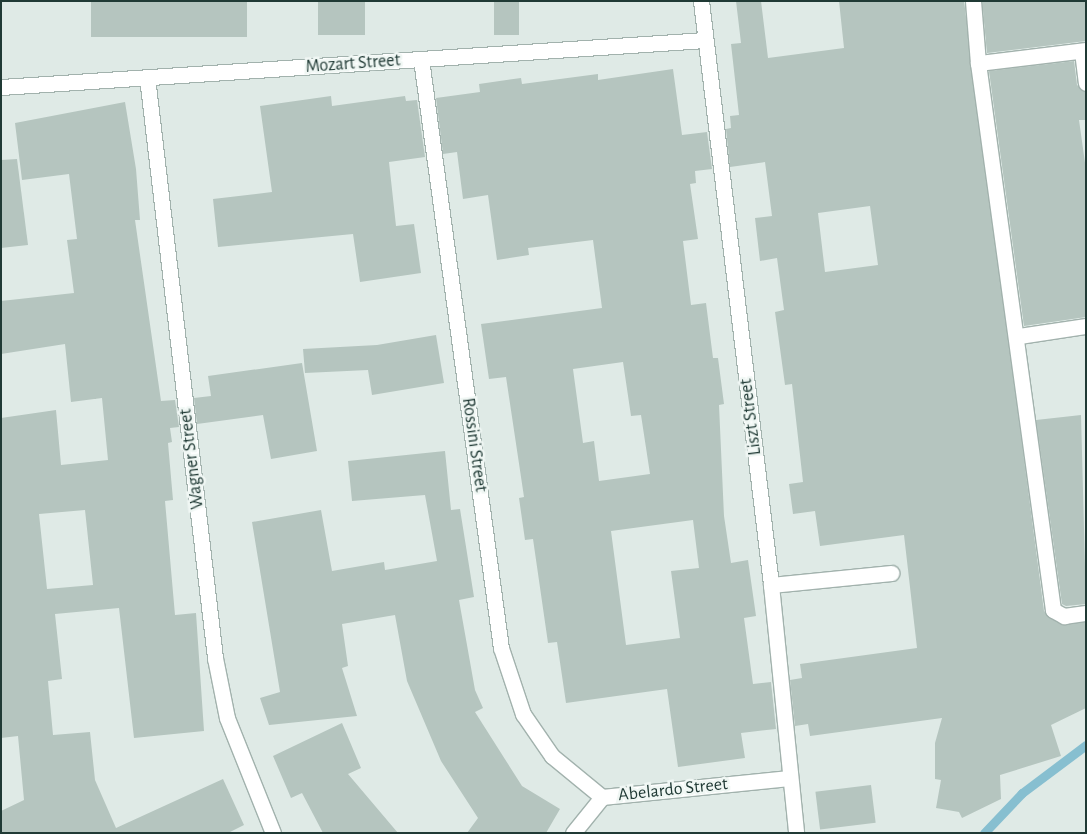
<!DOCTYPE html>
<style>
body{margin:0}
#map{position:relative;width:1087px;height:834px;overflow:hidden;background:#dfeae6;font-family:"Alegreya Sans",sans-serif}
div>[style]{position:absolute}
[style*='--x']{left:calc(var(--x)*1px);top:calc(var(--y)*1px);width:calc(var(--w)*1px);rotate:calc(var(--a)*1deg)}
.stream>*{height:9px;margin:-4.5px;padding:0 4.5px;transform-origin:4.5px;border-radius:4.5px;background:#87bfd0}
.building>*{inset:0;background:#b5c5bf;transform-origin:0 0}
.roads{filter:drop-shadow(1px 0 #a2b2ad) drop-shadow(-1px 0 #a2b2ad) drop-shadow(0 1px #a2b2ad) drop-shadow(0 -1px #a2b2ad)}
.service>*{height:15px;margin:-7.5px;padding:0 7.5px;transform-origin:7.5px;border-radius:7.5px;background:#fff}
.minor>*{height:15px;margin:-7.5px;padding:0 7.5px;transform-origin:7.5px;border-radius:7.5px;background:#fff}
span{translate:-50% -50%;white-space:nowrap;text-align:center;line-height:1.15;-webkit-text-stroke:5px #f0f7f4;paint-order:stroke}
.street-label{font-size:18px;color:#203a35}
.frame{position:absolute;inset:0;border:2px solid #203a35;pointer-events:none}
</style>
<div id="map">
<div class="stream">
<div style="--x:984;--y:833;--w:55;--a:-46.5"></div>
<div style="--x:1022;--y:793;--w:80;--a:-36.9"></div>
</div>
<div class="building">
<div style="left:91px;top:1px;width:156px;height:36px"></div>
<div style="left:318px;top:1px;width:47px;height:34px"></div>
<div style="left:494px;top:1px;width:25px;height:34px"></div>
<div style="clip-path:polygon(evenodd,736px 1px,761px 1px,768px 58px,844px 48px,839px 1px,964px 1px,1044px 611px,1060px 624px,1086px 622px,1086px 708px,1051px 725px,1061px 756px,1000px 775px,1001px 799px,962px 818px,959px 812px,936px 808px,941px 780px,935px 779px,935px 743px,942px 718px,810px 736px,808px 724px,795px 726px,790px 680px,802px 678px,800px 664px,917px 648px,904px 535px,820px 546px,815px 511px,793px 514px,789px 484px,803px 482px,792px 384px,785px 385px,775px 312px,784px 310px,777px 258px,760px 261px,755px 218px,772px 216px,765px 162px,730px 167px,726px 129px,731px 128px,730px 116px,739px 115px,731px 44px,741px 43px,736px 1px,870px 206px,878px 265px,825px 272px,818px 213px,870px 206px)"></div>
<div style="clip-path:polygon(982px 1px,1086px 1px,1086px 41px,987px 53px)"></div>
<div style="clip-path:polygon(1074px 61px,1077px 85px,1086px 92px,1086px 120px,1079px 120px,1086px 170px,1086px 317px,1024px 326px,989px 71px)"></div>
<div style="clip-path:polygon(evenodd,673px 69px,682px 135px,707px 132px,712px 169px,695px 171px,696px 183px,690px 184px,698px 239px,683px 241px,691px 305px,706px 303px,713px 358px,718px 358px,724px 404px,719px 405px,724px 516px,731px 563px,748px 560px,756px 616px,744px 618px,753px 684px,771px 682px,776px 729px,741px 733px,745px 758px,678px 767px,667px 689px,566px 703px,557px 642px,548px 643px,533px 539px,525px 540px,519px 498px,524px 497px,506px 377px,489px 379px,481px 324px,602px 308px,593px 240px,528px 248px,529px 255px,497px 260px,488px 195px,463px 199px,457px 152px,443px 154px,436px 98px,480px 92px,479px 84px,521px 78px,522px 84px,598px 74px,598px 80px,673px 69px,623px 362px,631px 416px,641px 415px,650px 474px,599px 481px,594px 441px,583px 443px,573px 369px,623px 362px,673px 69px,693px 520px,699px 568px,671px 571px,680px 638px,626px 645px,611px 531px,693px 520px)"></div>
<div style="clip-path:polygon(331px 96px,332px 106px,405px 96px,406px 101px,417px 100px,425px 157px,389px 162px,396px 226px,414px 224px,421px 273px,360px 282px,353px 234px,218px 247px,213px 199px,272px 192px,260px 106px)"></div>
<div style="clip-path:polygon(evenodd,125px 102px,136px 169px,140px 220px,135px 220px,161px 401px,175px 400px,179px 427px,170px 428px,172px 442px,168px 443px,173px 500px,165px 501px,175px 615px,196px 613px,204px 731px,134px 738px,119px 608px,55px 614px,62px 679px,48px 681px,53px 735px,90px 732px,95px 780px,116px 828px,223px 779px,244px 825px,228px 833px,1px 833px,1px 811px,24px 800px,18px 736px,1px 738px,1px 418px,56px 410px,61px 465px,108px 460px,102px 398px,71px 402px,65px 344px,1px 354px,1px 301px,74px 293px,67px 240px,77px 239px,69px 174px,22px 180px,15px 123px,125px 102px,85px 510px,93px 585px,47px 589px,39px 514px,85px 510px)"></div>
<div style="clip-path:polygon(17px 159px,28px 245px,1px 248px,1px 160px)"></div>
<div style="clip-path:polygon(436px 335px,444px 383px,372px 395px,368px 370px,305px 373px,303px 349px,377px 345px)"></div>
<div style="clip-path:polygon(302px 363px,317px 451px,271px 459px,263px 415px,197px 424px,194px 398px,211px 396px,208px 376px)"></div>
<div style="clip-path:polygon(1081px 415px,1086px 604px,1066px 606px,1062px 604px,1036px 420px)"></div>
<div style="clip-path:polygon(445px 451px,451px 510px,460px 509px,474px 597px,459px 600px,475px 690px,483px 708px,475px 712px,522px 786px,560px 809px,546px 833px,467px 833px,478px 818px,441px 761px,407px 681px,395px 615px,342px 624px,348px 666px,342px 668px,357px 716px,269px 725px,260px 698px,280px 692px,252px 522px,321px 510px,332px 571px,384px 562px,385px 570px,437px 561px,425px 495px,352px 501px,348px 461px)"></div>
<div style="clip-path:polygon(342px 723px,361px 768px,348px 774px,398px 833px,323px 833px,302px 793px,291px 798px,273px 756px)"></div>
<div style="left:871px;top:785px;width:38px;height:56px;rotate:83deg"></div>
</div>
<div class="roads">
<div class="service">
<div style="--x:973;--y:1;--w:62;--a:85.4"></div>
<div style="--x:1082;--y:51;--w:32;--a:83"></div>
</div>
<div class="minor">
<div style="--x:701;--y:1;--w:588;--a:83.16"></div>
<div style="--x:771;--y:585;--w:249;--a:84.2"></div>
<div style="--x:1086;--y:50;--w:109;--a:173.1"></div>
<div style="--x:978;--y:63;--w:552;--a:82.19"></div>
<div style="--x:1053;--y:610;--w:13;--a:29"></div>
<div style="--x:1064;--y:616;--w:22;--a:-8"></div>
<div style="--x:421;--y:59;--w:594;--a:82.27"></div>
<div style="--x:501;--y:648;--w:70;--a:71.6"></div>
<div style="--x:523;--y:714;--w:51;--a:55.4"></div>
<div style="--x:552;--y:756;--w:65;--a:39.4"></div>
<div style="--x:147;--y:77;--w:585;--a:83.32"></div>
<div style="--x:215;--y:658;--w:61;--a:78.7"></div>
<div style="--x:227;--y:718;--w:124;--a:68.2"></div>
<div style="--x:1;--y:87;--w:706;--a:-3.82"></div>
<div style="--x:1019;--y:336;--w:68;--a:-8.5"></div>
<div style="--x:771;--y:585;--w:121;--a:-5.7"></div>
<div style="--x:573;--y:833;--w:46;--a:-51.1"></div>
<div style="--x:602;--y:797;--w:188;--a:-5.8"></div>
</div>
</div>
<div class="street-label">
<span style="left:353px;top:64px;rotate:-4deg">Mozart Street</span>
<span style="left:751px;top:417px;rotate:-97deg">Liszt Street</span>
<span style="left:474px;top:445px;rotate:82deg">Rossini Street</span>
<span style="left:192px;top:459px;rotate:-97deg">Wagner Street</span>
<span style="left:673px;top:790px;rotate:-6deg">Abelardo Street</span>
</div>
<div class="frame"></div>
</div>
